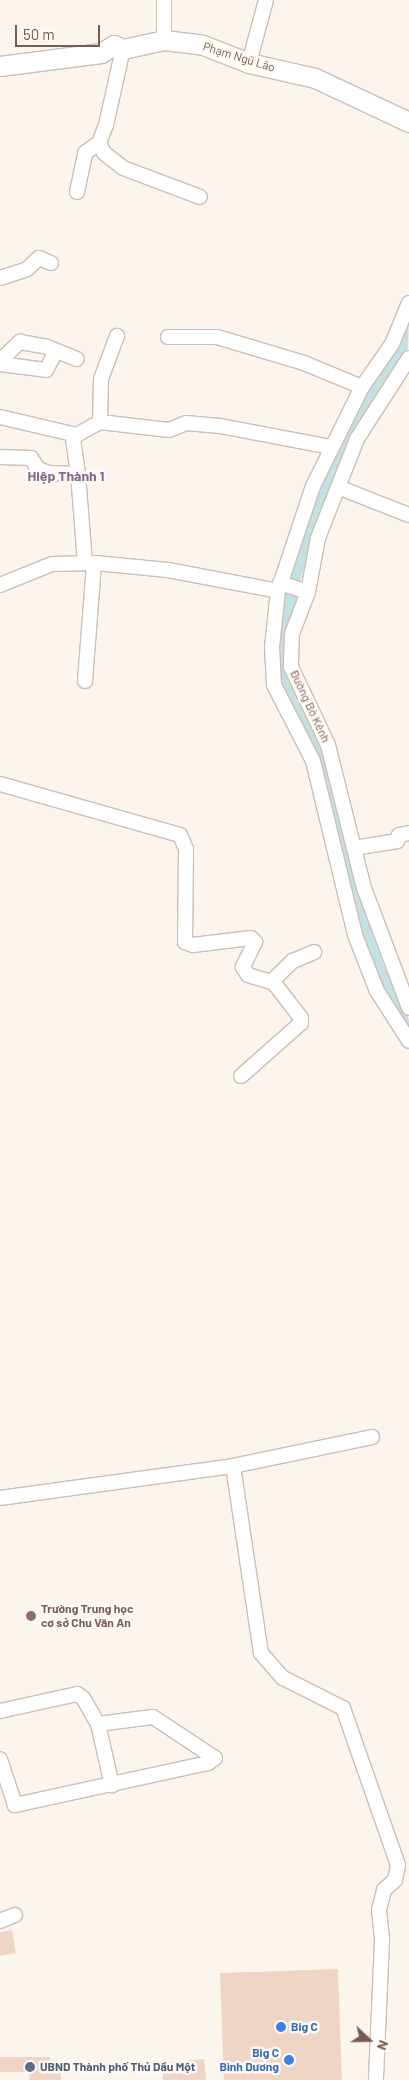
<!DOCTYPE html>
<meta charset="utf-8">
<style>
body{margin:0}
#map{position:relative;width:409px;height:2080px;overflow:hidden;background:#fbf5ed;font-family:Barlow,sans-serif}
div>[style]{position:absolute}
[style*='--x']{left:calc(var(--x)*1px);top:calc(var(--y)*1px);width:calc(var(--w)*1px);rotate:calc(var(--a)*1deg)}
.water>*{inset:0;background:#c2e1e4}
.building>*{inset:0;background:#efd5c6;transform-origin:0 0}
.roads{filter:drop-shadow(1px 0 #cdbeb2) drop-shadow(-1px 0 #cdbeb2) drop-shadow(0 1px #cdbeb2) drop-shadow(0 -1px #cdbeb2)}
.street>*{height:14px;margin:-7px;padding:0 7px;transform-origin:7px;border-radius:7px;background:#fff}
.secondary>*{height:19px;margin:-9.5px;padding:0 9.5px;transform-origin:9.5px;border-radius:9.5px;background:#fff}
.dots>*{width:14px;height:14px;translate:-50% -50%;box-sizing:border-box;border:2px solid #fef9f3;border-radius:50%}
span{translate:-50% -50%;white-space:nowrap;text-align:center;line-height:1.15;-webkit-text-stroke:5px #fef9f3;paint-order:stroke}
.street-label{font-size:12px;color:#765d50}
.education-label{font-size:12px;color:#785e54;font-weight:700}
.left{translate:0 -50%;text-align:left}
.shop-label{font-size:12px;color:#366cbe;font-weight:700}
.right{translate:-100% -50%;text-align:right}
.service-label{font-size:12px;color:#4e5e75;font-weight:700}
.neighbourhood-label{font-size:14px;color:#826991;font-weight:700}
.north{position:absolute;left:344px;top:2015px;width:50px;height:50px;-webkit-text-stroke:4px #fef9f3;paint-order:stroke;rotate:111deg;font-size:14px;font-weight:700;line-height:20px;text-align:center;color:#765d50}
.north::after{content:'';display:block;margin:auto;width:18px;height:22px;background:#765d50;clip-path:polygon(50% 0,100% 100%,50% 72%,0 100%)}
.scale{position:absolute;left:15px;top:25px;width:85px;height:22px;box-sizing:border-box;border:2px solid #765d50;border-top:0;padding-left:6px;font-size:15px;line-height:18px;white-space:nowrap;color:#765d50;-webkit-text-stroke:4px #fef9f3;paint-order:stroke}
</style>
<div id="map">
<div class="water">
<div style="clip-path:polygon(409px 318px,408px 348px,318px 523px,299px 585px,287px 657px,328px 762px,355px 877px,383px 964px,409px 1020px,409px 1031px,393px 1010px,358px 925px,278px 676px,277px 638px,289px 571px,334px 453px,372px 380px,393px 356px)"></div>
</div>
<div class="building">
<div style="clip-path:polygon(12px 1930px,16px 1953px,0 1956px,0 1932px)"></div>
<div style="left:338px;top:1969px;width:111px;height:118px;rotate:88deg"></div>
<div style="clip-path:polygon(0 2057px,50px 2057px,50px 2063px,61px 2062px,61px 2080px,30px 2080px,29px 2072px,0 2072px)"></div>
<div style="clip-path:polygon(204px 2059px,206px 2080px,163px 2080px,162px 2063px)"></div>
</div>
<div class="roads">
<div class="street">
<div style="--x:164;--y:0;--w:40;--a:90"></div>
<div style="--x:249;--y:63;--w:65;--a:-74.9"></div>
<div style="--x:99;--y:143;--w:11;--a:63"></div>
<div style="--x:104;--y:153;--w:24;--a:38"></div>
<div style="--x:123;--y:168;--w:82;--a:20.6"></div>
<div style="--x:77;--y:192;--w:40;--a:-78"></div>
<div style="--x:85;--y:153;--w:17;--a:-36"></div>
<div style="--x:99;--y:143;--w:19;--a:-69"></div>
<div style="--x:106;--y:125;--w:78;--a:-77.4"></div>
<div style="--x:0;--y:278;--w:28;--a:-18"></div>
<div style="--x:27;--y:269;--w:16;--a:-43"></div>
<div style="--x:39;--y:258;--w:13;--a:23"></div>
<div style="--x:409;--y:303;--w:44;--a:112.5"></div>
<div style="--x:392;--y:344;--w:52;--a:124.9"></div>
<div style="--x:362;--y:387;--w:110;--a:116.3"></div>
<div style="--x:313;--y:486;--w:111;--a:108.4"></div>
<div style="--x:278;--y:591;--w:56;--a:96.1"></div>
<div style="--x:272;--y:647;--w:38;--a:87"></div>
<div style="--x:274;--y:685;--w:85;--a:62.8"></div>
<div style="--x:313;--y:761;--w:179;--a:76.4"></div>
<div style="--x:355;--y:935;--w:60;--a:68.6"></div>
<div style="--x:377;--y:991;--w:59;--a:57.4"></div>
<div style="--x:168;--y:337;--w:49;--a:0"></div>
<div style="--x:217;--y:337;--w:91;--a:16.6"></div>
<div style="--x:304;--y:363;--w:63;--a:22.5"></div>
<div style="--x:409;--y:358;--w:96;--a:122.7"></div>
<div style="--x:357;--y:439;--w:106;--a:111.5"></div>
<div style="--x:318;--y:538;--w:55;--a:100.5"></div>
<div style="--x:308;--y:592;--w:45;--a:110.9"></div>
<div style="--x:292;--y:634;--w:33;--a:92"></div>
<div style="--x:291;--y:667;--w:86;--a:64.6"></div>
<div style="--x:328;--y:745;--w:147;--a:75.9"></div>
<div style="--x:364;--y:888;--w:128;--a:69.4"></div>
<div style="--x:0;--y:361;--w:28;--a:-44"></div>
<div style="--x:20;--y:342;--w:27;--a:10"></div>
<div style="--x:47;--y:347;--w:32;--a:22"></div>
<div style="--x:0;--y:364;--w:46;--a:7.4"></div>
<div style="--x:46;--y:370;--w:21;--a:-62"></div>
<div style="--x:0;--y:417;--w:79;--a:13.2"></div>
<div style="--x:100;--y:422;--w:43;--a:-88.7"></div>
<div style="--x:101;--y:379;--w:46;--a:-69.6"></div>
<div style="--x:0;--y:457;--w:31;--a:2"></div>
<div style="--x:31;--y:458;--w:13;--a:58"></div>
<div style="--x:38;--y:469;--w:12;--a:20"></div>
<div style="--x:49;--y:473;--w:29;--a:2"></div>
<div style="--x:78;--y:474;--w:89;--a:85.5"></div>
<div style="--x:78;--y:474;--w:37;--a:-98"></div>
<div style="--x:73;--y:437;--w:31;--a:-29"></div>
<div style="--x:100;--y:422;--w:69;--a:6.6"></div>
<div style="--x:169;--y:430;--w:18;--a:-22"></div>
<div style="--x:186;--y:423;--w:34;--a:5"></div>
<div style="--x:220;--y:426;--w:113;--a:10.7"></div>
<div style="--x:338;--y:487;--w:76;--a:21.5"></div>
<div style="--x:280;--y:583;--w:29;--a:18"></div>
<div style="--x:0;--y:585;--w:56;--a:-22"></div>
<div style="--x:52;--y:564;--w:44;--a:-1.3"></div>
<div style="--x:96;--y:563;--w:72;--a:5.6"></div>
<div style="--x:168;--y:570;--w:112;--a:10.8"></div>
<div style="--x:85;--y:681;--w:118;--a:-85.6"></div>
<div style="--x:0;--y:784;--w:187;--a:15.8"></div>
<div style="--x:180;--y:835;--w:15;--a:67"></div>
<div style="--x:186;--y:849;--w:93;--a:90.6"></div>
<div style="--x:185;--y:942;--w:9;--a:21"></div>
<div style="--x:193;--y:945;--w:58;--a:-6.9"></div>
<div style="--x:251;--y:938;--w:6;--a:45"></div>
<div style="--x:255;--y:942;--w:28;--a:116"></div>
<div style="--x:243;--y:967;--w:9;--a:58"></div>
<div style="--x:248;--y:975;--w:27;--a:17"></div>
<div style="--x:274;--y:983;--w:44;--a:52.4"></div>
<div style="--x:301;--y:1018;--w:5;--a:90"></div>
<div style="--x:301;--y:1023;--w:80;--a:138.5"></div>
<div style="--x:354;--y:848;--w:44;--a:-9.2"></div>
<div style="--x:397;--y:841;--w:6;--a:-72"></div>
<div style="--x:399;--y:835;--w:10;--a:-11"></div>
<div style="--x:272;--y:981;--w:29;--a:-44"></div>
<div style="--x:293;--y:961;--w:23;--a:-23"></div>
<div style="--x:233;--y:1466;--w:189;--a:81.5"></div>
<div style="--x:261;--y:1653;--w:33;--a:49"></div>
<div style="--x:283;--y:1678;--w:67;--a:26.6"></div>
<div style="--x:343;--y:1708;--w:166;--a:70.7"></div>
<div style="--x:398;--y:1865;--w:15;--a:101"></div>
<div style="--x:395;--y:1880;--w:15;--a:138"></div>
<div style="--x:384;--y:1890;--w:21;--a:104"></div>
<div style="--x:379;--y:1910;--w:30;--a:84"></div>
<div style="--x:382;--y:1940;--w:140;--a:92.5"></div>
<div style="--x:0;--y:1498;--w:235;--a:-7.8"></div>
<div style="--x:233;--y:1466;--w:142;--a:-11.8"></div>
<div style="--x:0;--y:1711;--w:79;--a:-12.4"></div>
<div style="--x:77;--y:1694;--w:7;--a:34"></div>
<div style="--x:83;--y:1698;--w:30;--a:60"></div>
<div style="--x:98;--y:1724;--w:55;--a:-7.3"></div>
<div style="--x:153;--y:1717;--w:74;--a:33.5"></div>
<div style="--x:215;--y:1758;--w:9;--a:144"></div>
<div style="--x:208;--y:1763;--w:198;--a:167.7"></div>
<div style="--x:15;--y:1805;--w:48;--a:-108.1"></div>
<div style="--x:98;--y:1724;--w:63;--a:77.1"></div>
<div style="--x:0;--y:1921;--w:16;--a:-22"></div>
</div>
<div class="secondary">
<div style="--x:0;--y:66;--w:102;--a:-7.3"></div>
<div style="--x:101;--y:53;--w:15;--a:-32"></div>
<div style="--x:114;--y:45;--w:10;--a:24"></div>
<div style="--x:123;--y:49;--w:42;--a:-12.4"></div>
<div style="--x:164;--y:40;--w:39;--a:7"></div>
<div style="--x:203;--y:45;--w:49;--a:21.4"></div>
<div style="--x:249;--y:63;--w:68;--a:12.8"></div>
<div style="--x:315;--y:78;--w:104;--a:25.1"></div>
</div>
</div>
<div class="dots">
<div style="left:31px;top:1616px;background:#8d6e63"></div>
<div style="left:281px;top:2027px;background:#3f7fe0"></div>
<div style="left:289px;top:2060px;background:#3f7fe0"></div>
<div style="left:30px;top:2067px;background:#5c6f8a"></div>
</div>
<div class="street-label">
<span style="left:239px;top:57px;rotate:17deg">Phạm Ngũ Lão</span>
<span style="left:310px;top:706px;rotate:65deg">Đường Bờ Kênh</span>
</div>
<div class="education-label">
<span class="left" style="left:41px;top:1616px">Trường Trung học<br>cơ sở Chu Văn An</span>
</div>
<div class="shop-label">
<span class="left" style="left:291px;top:2027px">Big C</span>
<span class="right" style="left:279px;top:2060px">Big C<br>Bình Dương</span>
</div>
<div class="service-label">
<span class="left" style="left:40px;top:2067px">UBND Thành phố Thủ Dầu Một</span>
</div>
<div class="neighbourhood-label">
<span style="left:66px;top:476px">Hiệp Thành 1</span>
</div>
<div class="north">N</div>
<div class="scale">50 m</div>
</div>
